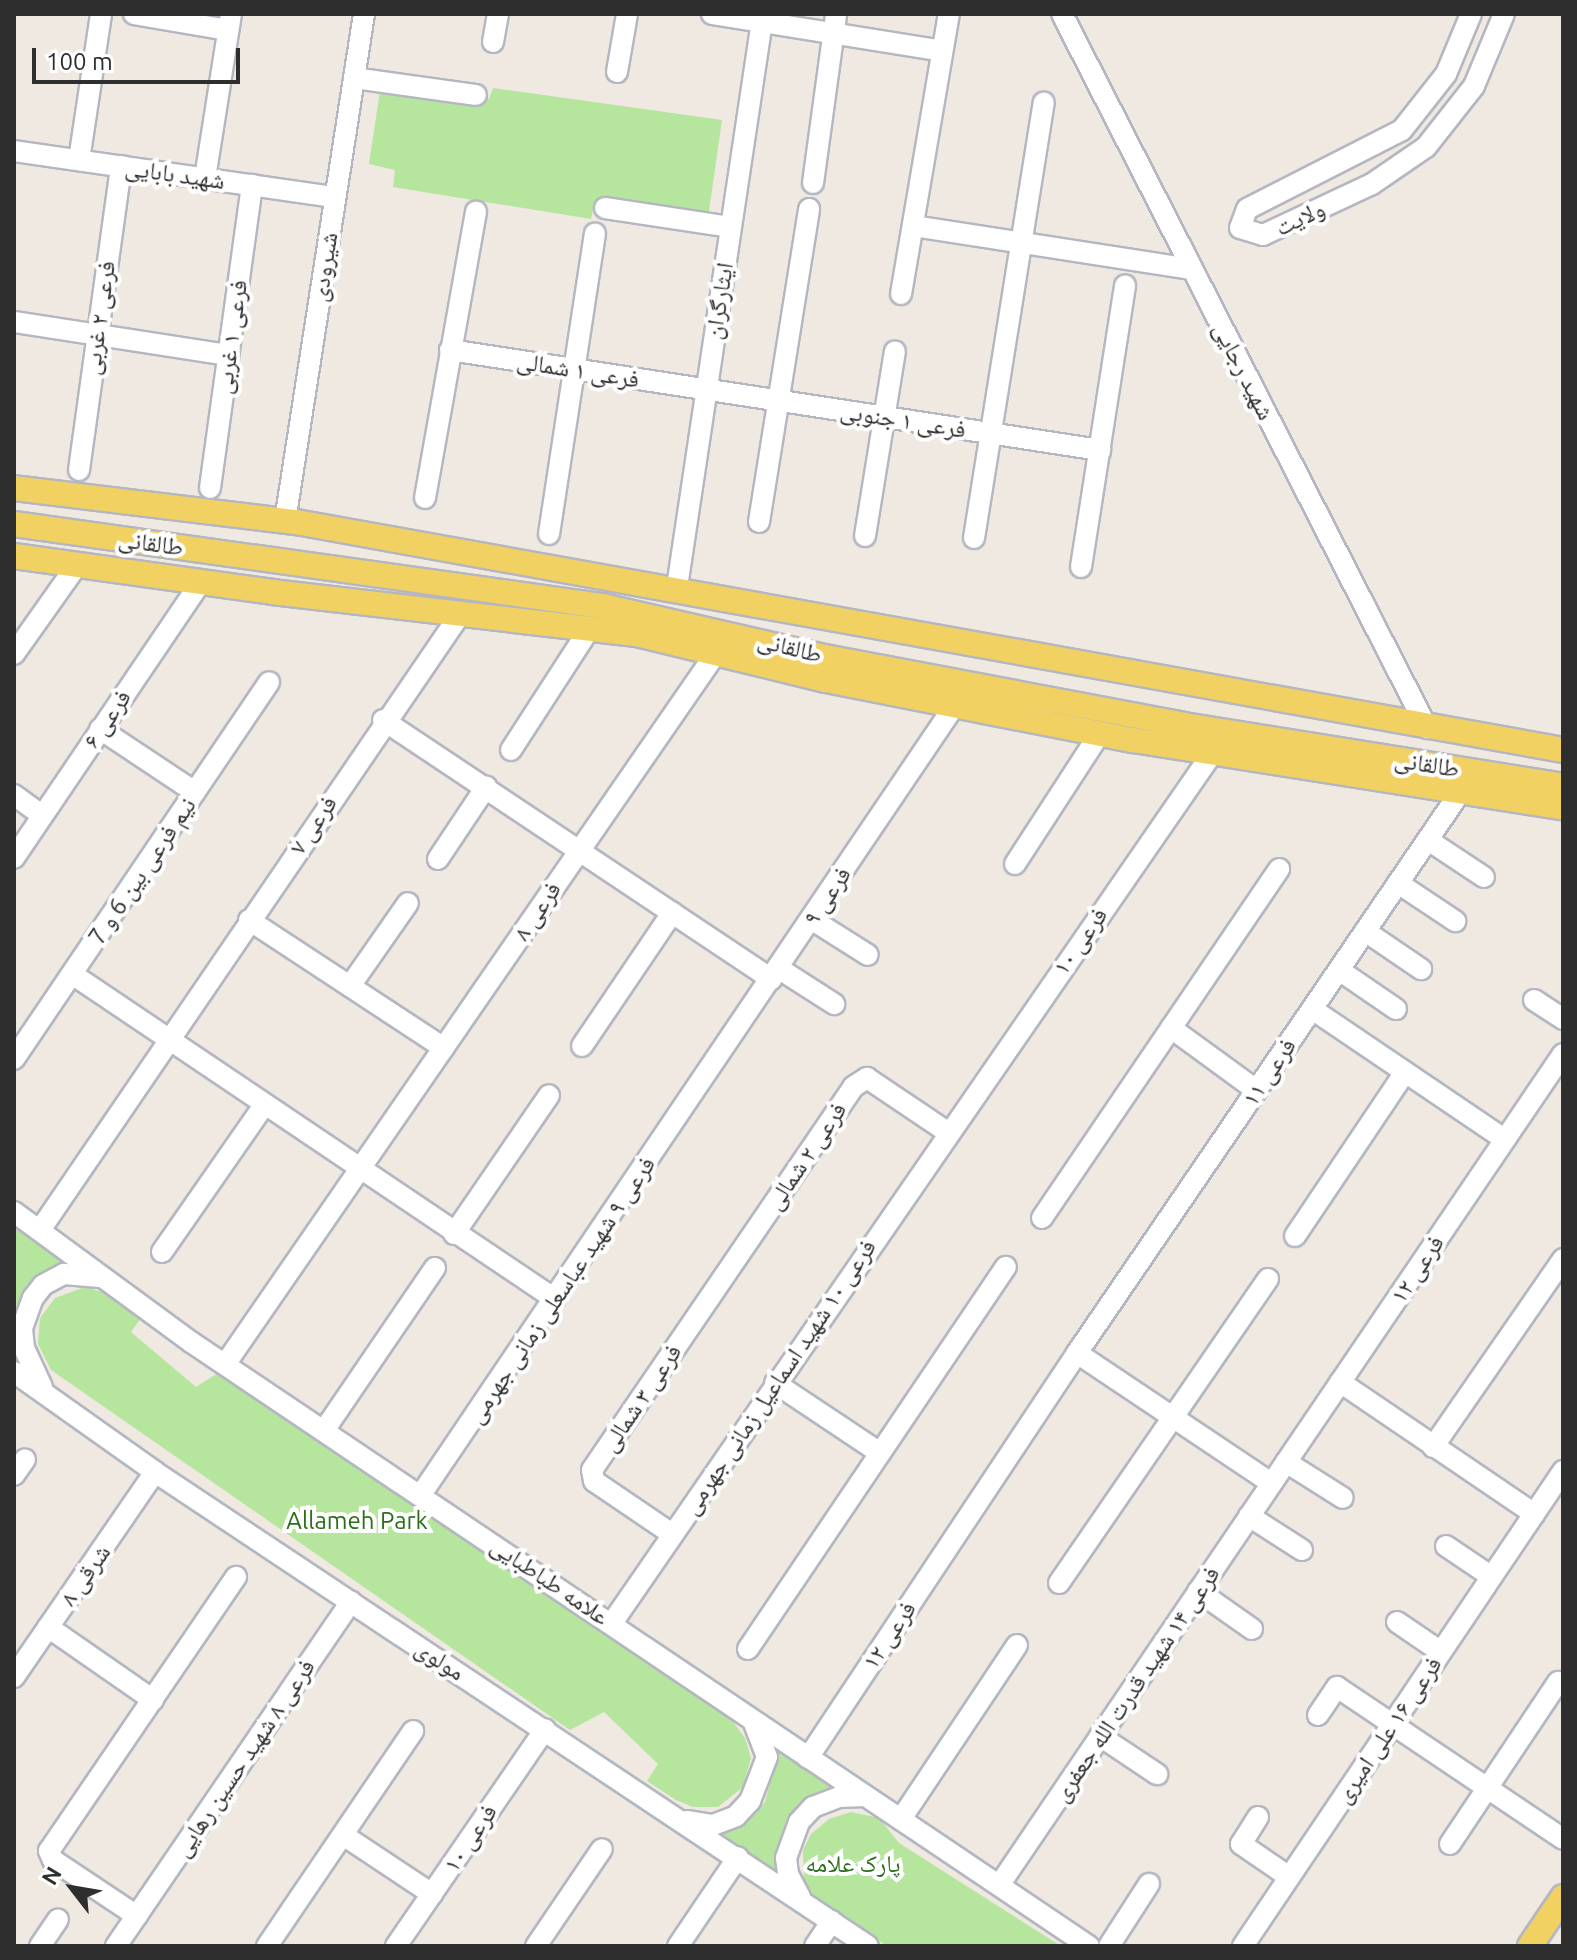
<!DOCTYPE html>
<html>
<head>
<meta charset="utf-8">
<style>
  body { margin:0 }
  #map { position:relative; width:1577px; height:1960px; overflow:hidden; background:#efe9e1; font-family:Ubuntu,"Noto Naskh Arabic",sans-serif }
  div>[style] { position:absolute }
  .green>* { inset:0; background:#b6e59e }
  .roads { filter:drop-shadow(2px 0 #b4b7c1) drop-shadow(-2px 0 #b4b7c1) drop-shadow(0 2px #b4b7c1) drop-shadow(0 -2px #b4b7c1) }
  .minor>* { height:20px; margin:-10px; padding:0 10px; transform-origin:10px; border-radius:10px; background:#fff }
  .major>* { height:24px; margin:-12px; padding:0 12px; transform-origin:12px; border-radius:12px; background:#f2d163 }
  span { translate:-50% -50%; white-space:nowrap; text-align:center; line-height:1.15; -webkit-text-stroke:8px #fff; paint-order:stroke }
  .street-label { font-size:24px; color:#2e2e2e }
  .park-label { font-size:24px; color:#2c6e1b }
  .frame { position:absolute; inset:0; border:16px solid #2e2e2e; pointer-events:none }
  .north { position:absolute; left:32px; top:1848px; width:80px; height:80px; -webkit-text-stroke:6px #fff; paint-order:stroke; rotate:301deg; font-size:22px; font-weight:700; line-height:32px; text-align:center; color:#2e2e2e }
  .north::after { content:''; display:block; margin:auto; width:28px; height:36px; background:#2e2e2e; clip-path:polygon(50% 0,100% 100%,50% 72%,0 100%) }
  .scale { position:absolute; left:32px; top:48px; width:208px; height:36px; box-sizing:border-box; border:4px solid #2e2e2e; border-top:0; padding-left:10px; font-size:24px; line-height:28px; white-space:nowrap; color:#2e2e2e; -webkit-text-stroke:6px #fff; paint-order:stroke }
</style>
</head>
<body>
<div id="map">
  <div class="green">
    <div style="clip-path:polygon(381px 84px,489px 99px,493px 88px,722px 120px,708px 218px,594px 204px,591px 219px,393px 187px,395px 170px,369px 164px)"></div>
    <div style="clip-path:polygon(14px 1221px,68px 1264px,55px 1268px,14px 1344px)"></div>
    <div style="clip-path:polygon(85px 1287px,113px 1295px,143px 1315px,131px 1332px,196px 1387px,221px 1371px,731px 1719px,745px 1738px,751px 1758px,743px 1787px,718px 1807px,693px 1807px,676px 1800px,647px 1781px,658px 1764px,604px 1712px,570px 1730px,51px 1370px,38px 1344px,40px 1318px,55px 1298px)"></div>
    <div style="clip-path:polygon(779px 1749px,836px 1787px,823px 1795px,777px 1877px,718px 1832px,745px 1823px,765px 1802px)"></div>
    <div style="clip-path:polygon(851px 1812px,879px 1818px,899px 1843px,1061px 1946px,887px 1946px,814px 1897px,804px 1881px,803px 1850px,811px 1834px,829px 1819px)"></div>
  </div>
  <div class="roads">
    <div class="minor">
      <div style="left:134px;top:14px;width:95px;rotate:9.7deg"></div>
      <div style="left:712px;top:14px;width:233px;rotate:9.1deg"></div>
      <div style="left:1062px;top:14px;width:802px;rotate:62.92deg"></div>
      <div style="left:1471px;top:14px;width:65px;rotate:112.6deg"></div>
      <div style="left:1446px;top:74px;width:71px;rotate:128.2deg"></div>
      <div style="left:1402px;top:130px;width:174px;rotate:153deg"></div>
      <div style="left:1247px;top:209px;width:20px;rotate:110deg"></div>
      <div style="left:1240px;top:228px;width:24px;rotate:17deg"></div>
      <div style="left:1263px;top:235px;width:120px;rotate:-25.1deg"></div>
      <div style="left:1372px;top:184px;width:65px;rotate:-34.4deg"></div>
      <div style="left:1426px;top:147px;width:78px;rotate:-51.8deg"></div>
      <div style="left:1474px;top:86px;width:78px;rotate:-67.4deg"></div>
      <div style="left:493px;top:42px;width:28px;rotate:-80deg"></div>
      <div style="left:617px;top:72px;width:59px;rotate:-80.2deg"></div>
      <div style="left:354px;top:78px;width:123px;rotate:7.9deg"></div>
      <div style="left:14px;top:151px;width:324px;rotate:8.2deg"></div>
      <div style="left:79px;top:160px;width:148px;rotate:-81.4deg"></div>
      <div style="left:205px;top:178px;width:166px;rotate:-81deg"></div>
      <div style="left:813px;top:183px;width:171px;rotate:-82.2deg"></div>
      <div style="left:605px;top:208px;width:126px;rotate:8.6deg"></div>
      <div style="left:913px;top:226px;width:282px;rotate:8.8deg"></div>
      <div style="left:901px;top:294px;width:284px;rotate:-80.3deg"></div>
      <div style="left:14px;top:322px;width:217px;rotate:8.8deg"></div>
      <div style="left:450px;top:350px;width:658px;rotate:8.75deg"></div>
      <div style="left:79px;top:470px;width:307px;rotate:-82.1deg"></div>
      <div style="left:210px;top:488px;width:306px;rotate:-82.1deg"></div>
      <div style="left:425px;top:498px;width:291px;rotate:-79.9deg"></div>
      <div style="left:285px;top:521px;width:513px;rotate:-81.14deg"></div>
      <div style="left:759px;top:522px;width:317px;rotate:-80.9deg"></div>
      <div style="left:549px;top:534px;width:304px;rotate:-81.3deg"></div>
      <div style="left:865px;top:536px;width:187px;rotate:-80.8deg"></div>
      <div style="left:974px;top:538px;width:441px;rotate:-80.9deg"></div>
      <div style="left:1081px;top:567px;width:285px;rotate:-81.1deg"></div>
      <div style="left:677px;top:587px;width:579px;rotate:-81.46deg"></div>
      <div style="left:14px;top:654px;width:109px;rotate:-54.7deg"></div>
      <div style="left:383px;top:720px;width:467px;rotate:33.7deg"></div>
      <div style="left:100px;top:729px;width:114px;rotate:33.6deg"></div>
      <div style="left:511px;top:750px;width:145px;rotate:-57.1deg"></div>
      <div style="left:14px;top:795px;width:34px;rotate:36deg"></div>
      <div style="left:1428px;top:840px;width:67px;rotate:33.5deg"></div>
      <div style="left:14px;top:858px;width:333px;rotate:-55.9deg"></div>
      <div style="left:438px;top:859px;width:87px;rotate:-56.3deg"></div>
      <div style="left:1015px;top:864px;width:156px;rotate:-57deg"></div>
      <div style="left:1398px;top:883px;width:69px;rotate:33.7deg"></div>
      <div style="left:811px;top:919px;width:67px;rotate:32.3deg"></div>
      <div style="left:249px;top:920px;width:233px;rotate:33.3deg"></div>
      <div style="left:1365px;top:931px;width:68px;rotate:34.2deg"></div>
      <div style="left:778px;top:968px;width:67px;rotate:32.7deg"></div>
      <div style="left:1339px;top:970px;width:69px;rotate:34.4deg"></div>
      <div style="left:72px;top:974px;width:582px;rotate:33.94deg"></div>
      <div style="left:350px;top:986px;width:101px;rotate:-55.1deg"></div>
      <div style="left:1534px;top:1000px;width:35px;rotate:33deg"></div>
      <div style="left:1312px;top:1009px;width:232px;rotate:34.1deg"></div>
      <div style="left:1171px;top:1028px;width:105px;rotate:36.1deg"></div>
      <div style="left:582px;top:1046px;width:161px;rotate:-55.9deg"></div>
      <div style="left:14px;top:1059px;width:455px;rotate:-55.9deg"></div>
      <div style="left:14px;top:1212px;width:220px;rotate:36.3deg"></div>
      <div style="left:191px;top:1342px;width:1082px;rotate:33.93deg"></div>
      <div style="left:1042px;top:1218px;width:422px;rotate:-55.8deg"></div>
      <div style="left:40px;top:1230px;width:747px;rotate:-55.69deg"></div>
      <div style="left:454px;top:1234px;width:168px;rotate:-55.6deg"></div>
      <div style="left:1295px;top:1236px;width:197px;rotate:-56.1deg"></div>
      <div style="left:162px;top:1252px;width:179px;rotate:-55.2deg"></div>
      <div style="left:1077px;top:1353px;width:234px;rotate:33.8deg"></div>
      <div style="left:226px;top:1363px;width:863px;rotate:-55.39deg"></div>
      <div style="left:14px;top:1372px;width:173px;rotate:35.3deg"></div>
      <div style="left:155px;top:1472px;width:856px;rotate:33.62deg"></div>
      <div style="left:1340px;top:1382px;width:235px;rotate:34.2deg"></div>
      <div style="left:775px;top:1383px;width:126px;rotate:33.7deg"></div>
      <div style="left:42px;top:1387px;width:43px;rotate:-114.8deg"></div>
      <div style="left:24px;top:1348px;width:20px;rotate:-96deg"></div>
      <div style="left:22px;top:1328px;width:32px;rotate:-70deg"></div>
      <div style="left:33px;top:1298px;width:16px;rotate:-52deg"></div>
      <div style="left:43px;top:1285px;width:24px;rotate:-28deg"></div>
      <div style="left:64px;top:1274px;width:36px;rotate:5deg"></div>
      <div style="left:325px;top:1429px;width:195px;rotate:-55.7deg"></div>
      <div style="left:1433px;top:1447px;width:229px;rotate:-55.3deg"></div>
      <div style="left:1286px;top:1462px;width:67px;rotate:32.3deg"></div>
      <div style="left:14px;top:1475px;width:19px;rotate:-55deg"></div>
      <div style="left:422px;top:1493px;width:951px;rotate:-55.93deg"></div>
      <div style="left:1249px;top:1516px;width:63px;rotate:32.7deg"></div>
      <div style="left:672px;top:1534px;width:94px;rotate:-145.8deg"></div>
      <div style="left:594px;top:1481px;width:11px;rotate:-100deg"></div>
      <div style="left:592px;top:1470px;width:463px;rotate:-55.7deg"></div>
      <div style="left:853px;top:1087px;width:17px;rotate:-33deg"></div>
      <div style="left:867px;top:1078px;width:95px;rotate:33.9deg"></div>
      <div style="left:1446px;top:1546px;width:55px;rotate:34deg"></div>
      <div style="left:1059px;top:1583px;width:369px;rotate:-55.5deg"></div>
      <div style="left:1198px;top:1591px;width:66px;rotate:35.1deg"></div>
      <div style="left:1397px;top:1622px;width:53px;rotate:34.3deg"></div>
      <div style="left:612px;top:1623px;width:1058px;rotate:-55.39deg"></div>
      <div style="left:48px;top:1627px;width:128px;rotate:34.8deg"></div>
      <div style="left:748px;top:1649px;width:461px;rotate:-56deg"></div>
      <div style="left:14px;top:1677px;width:249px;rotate:-55.5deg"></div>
      <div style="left:1318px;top:1715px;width:34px;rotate:-56deg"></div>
      <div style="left:1337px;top:1687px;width:272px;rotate:33.9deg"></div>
      <div style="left:1100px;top:1736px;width:69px;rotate:33.7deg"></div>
      <div style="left:808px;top:1758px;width:486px;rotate:-56.4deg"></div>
      <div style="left:1077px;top:1353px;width:681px;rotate:-55.66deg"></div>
      <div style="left:1258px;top:1817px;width:32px;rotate:122deg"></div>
      <div style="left:1241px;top:1844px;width:58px;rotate:34.5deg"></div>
      <div style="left:901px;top:1819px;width:209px;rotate:-56.3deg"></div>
      <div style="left:687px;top:1821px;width:26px;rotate:9deg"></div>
      <div style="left:713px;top:1825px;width:25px;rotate:-21deg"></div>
      <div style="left:736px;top:1816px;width:21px;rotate:-47deg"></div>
      <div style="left:750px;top:1801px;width:47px;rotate:-68.9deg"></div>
      <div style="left:767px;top:1757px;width:36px;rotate:-111deg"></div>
      <div style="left:343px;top:1835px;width:107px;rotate:33.5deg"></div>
      <div style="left:1450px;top:1844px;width:195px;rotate:-56.3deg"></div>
      <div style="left:1000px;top:1884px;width:1003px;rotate:-55.85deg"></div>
      <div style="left:800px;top:1897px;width:26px;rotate:-118deg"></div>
      <div style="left:788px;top:1874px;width:16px;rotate:-97deg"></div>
      <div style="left:786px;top:1858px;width:38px;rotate:-70deg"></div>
      <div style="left:799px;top:1822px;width:21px;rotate:-47deg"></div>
      <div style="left:813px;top:1807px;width:28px;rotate:-21deg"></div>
      <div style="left:839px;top:1797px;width:26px;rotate:-2deg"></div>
      <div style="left:137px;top:1916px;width:101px;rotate:-146.3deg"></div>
      <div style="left:53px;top:1860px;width:10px;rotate:-114deg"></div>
      <div style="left:49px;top:1851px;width:332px;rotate:-55.7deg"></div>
      <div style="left:40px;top:1946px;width:32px;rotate:-56deg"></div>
      <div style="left:116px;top:1946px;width:417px;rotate:-55.7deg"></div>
      <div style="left:267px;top:1946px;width:260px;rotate:-55.8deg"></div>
      <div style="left:396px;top:1946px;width:263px;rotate:-55.5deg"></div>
      <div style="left:536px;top:1946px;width:117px;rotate:-55.8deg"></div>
      <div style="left:678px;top:1946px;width:107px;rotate:-56deg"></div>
      <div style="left:815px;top:1946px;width:30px;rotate:-56deg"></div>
      <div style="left:1109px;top:1946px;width:74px;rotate:-57.2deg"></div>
      <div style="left:1243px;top:1946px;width:573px;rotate:-56.03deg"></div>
    </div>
    <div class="major">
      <div style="left:14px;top:488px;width:284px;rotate:6.9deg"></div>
      <div style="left:296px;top:522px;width:1287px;rotate:10.2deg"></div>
      <div style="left:14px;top:524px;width:594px;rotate:7.94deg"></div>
      <div style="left:602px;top:606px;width:229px;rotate:12.9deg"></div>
      <div style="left:825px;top:657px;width:365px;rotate:10.7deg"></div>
      <div style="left:1184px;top:725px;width:384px;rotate:9.1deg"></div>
      <div style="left:14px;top:556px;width:260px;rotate:7.9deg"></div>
      <div style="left:272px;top:592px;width:371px;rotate:6.6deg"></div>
      <div style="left:641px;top:635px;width:190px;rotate:13.7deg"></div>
      <div style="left:826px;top:680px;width:313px;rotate:11.1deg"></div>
      <div style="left:1133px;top:740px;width:435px;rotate:8.9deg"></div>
      <div style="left:1530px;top:1946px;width:59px;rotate:-56deg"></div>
    </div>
  </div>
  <div class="street-label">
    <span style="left:175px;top:174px;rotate:8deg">شهید بابایی</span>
    <span style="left:1300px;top:218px;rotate:-25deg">ولایت</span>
    <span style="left:324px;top:267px;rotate:-81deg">شیرودی</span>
    <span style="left:719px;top:301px;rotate:-81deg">ایثارگران</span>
    <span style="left:99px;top:318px;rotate:-82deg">فرعی ۲ غربی</span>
    <span style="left:231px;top:337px;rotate:-82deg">فرعی ۱ غربی</span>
    <span style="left:578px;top:370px;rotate:9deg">فرعی ۱ شمالی</span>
    <span style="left:1244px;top:371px;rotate:63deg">شهید رجایی</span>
    <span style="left:903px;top:420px;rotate:9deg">فرعی ۱ جنوبی</span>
    <span style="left:151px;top:543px;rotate:8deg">طالقانی</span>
    <span style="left:790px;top:647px;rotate:14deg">طالقانی</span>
    <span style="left:107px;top:719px;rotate:-56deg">فرعی ۶</span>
    <span style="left:1427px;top:764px;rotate:9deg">طالقانی</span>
    <span style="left:313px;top:825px;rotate:-56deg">فرعی ۷</span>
    <span style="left:142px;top:871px;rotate:-56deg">نیم فرعی بین 6 و 7</span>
    <span style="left:827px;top:896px;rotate:-56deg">فرعی ۹</span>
    <span style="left:537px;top:911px;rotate:-56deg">فرعی ۸</span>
    <span style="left:1080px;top:941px;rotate:-55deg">فرعی ۱۰</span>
    <span style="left:1269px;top:1072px;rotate:-56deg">فرعی ۱۱</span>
    <span style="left:806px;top:1156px;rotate:-56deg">فرعی ۲ شمالی</span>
    <span style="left:1417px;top:1269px;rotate:-56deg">فرعی ۱۲</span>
    <span style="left:561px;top:1290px;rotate:-56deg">فرعی ۹ شهید عباسعلی زمانی جهرمی</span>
    <span style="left:779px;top:1377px;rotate:-56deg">فرعی ۱۰ شهید اسماعیل زمانی جهرمی</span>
    <span style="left:641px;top:1398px;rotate:-56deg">فرعی ۳ شمالی</span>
    <span style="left:85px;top:1575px;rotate:-55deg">۸ شرقی</span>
    <span style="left:550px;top:1581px;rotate:34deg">علامه طباطبایی</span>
    <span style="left:889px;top:1635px;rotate:-56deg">فرعی ۱۲</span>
    <span style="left:440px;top:1660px;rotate:33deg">مولوی</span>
    <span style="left:1136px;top:1684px;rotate:-56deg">فرعی ۱۴ شهید قدرت الله جعفری</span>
    <span style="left:1388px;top:1730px;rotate:-56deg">فرعی ۱۶ علی امیری</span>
    <span style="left:244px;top:1758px;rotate:-56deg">فرعی ۸ شهید حسین رهایی</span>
    <span style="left:470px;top:1838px;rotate:-56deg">فرعی ۱۰</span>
  </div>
  <div class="park-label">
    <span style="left:357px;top:1521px">Allameh Park</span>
    <span style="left:853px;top:1864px">پارک علامه</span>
  </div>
  <div class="frame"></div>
  <div class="north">N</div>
  <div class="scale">100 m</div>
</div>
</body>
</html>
